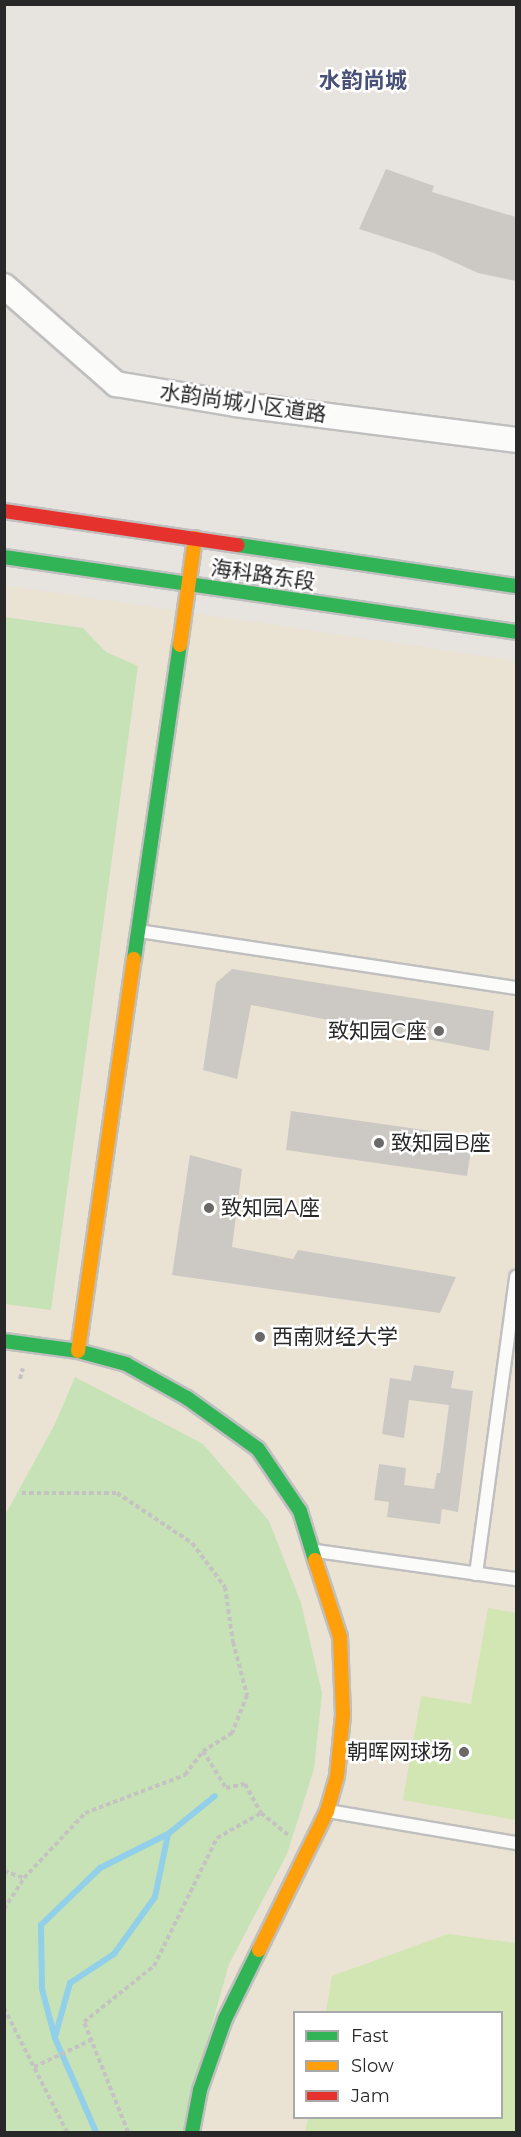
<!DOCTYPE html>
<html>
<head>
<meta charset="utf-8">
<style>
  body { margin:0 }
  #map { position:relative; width:521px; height:2137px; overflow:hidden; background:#e7e3de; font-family:Montserrat,"Noto Sans SC",sans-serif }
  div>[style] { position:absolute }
  .education>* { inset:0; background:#eae2d2 }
  .green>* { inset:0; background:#c7e2b6 }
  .pitch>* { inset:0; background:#d2e6b4 }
  .stream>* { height:6px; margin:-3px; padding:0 3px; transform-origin:3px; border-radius:3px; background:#92cfe8 }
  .building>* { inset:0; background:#ccc9c5 }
  .path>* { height:4px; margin-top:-2px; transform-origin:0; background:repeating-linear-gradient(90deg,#c4c3c2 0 4.5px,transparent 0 7.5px) }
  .roads { filter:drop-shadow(2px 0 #c0bfbf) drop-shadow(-2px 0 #c0bfbf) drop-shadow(0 2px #c0bfbf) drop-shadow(0 -2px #c0bfbf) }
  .lane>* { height:12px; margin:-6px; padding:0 6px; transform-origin:6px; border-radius:6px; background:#fbfbfa }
  .street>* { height:24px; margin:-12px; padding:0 12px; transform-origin:12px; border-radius:12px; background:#fbfbfa }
  .fast>* { height:14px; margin:-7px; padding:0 7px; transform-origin:7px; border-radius:7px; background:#30b455 }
  .slow>* { height:14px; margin:-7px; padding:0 7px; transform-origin:7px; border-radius:7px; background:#ff9f0a }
  .jam>* { height:14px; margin:-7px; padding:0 7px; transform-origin:7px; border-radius:7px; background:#e5322d }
  .dots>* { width:16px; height:16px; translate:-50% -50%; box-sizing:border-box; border:3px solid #fff; border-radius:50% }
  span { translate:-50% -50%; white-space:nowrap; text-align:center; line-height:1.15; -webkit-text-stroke:5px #fff; paint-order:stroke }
  .street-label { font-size:21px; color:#282828 }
  .poi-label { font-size:21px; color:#282828 }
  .right { translate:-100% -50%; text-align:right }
  .left { translate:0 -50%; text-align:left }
  .neighbourhood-label { font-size:22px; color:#495078; font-weight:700 }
  .frame { position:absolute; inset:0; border:6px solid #282828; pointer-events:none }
  .legend { position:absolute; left:293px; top:2011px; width:210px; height:108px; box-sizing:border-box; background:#fff; border:2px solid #a9a9a9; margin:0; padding:8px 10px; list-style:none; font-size:18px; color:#282828 }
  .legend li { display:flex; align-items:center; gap:12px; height:30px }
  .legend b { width:30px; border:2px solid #a9a9a9 }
</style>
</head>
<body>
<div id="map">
  <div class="education">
    <div style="clip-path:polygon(evenodd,4px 585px,516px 661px,516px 2132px,5px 2132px,4px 585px,294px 2012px,502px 2012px,502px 2118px,294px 2118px,294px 2012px)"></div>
  </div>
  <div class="green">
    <div style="clip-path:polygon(5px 617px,83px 628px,106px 652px,138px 666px,51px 1310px,5px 1304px)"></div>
    <div style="clip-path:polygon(75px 1377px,203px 1444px,269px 1521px,301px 1603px,322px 1693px,314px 1769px,287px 1854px,229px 1964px,182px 2132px,5px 2132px,4px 1517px,55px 1424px)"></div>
  </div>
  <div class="pitch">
    <div style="clip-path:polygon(488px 1608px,516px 1613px,516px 1820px,403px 1800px,421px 1696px,471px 1704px)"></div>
    <div style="clip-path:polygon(448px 1934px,516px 1943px,516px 2132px,305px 2132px,308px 2118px,502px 2118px,502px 2012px,326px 2012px,332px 1976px)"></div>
  </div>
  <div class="stream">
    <div style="left:55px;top:2037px;width:56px;rotate:-74.5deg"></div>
    <div style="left:70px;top:1983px;width:53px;rotate:-33.4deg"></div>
    <div style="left:114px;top:1954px;width:70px;rotate:-54.3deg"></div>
    <div style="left:155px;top:1897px;width:64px;rotate:-78.3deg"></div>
    <div style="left:96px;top:2132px;width:103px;rotate:-113.6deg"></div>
    <div style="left:55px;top:2038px;width:51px;rotate:-104.9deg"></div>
    <div style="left:42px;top:1989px;width:64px;rotate:-90.9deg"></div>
    <div style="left:41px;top:1925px;width:82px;rotate:-44deg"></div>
    <div style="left:100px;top:1868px;width:76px;rotate:-26.6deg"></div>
    <div style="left:168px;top:1834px;width:60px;rotate:-39deg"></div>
  </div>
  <div class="building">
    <div style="clip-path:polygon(386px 169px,434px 186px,432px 192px,516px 217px,516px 281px,478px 273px,434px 253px,359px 229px)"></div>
    <div style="clip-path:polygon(232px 969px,494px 1011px,489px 1051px,251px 1005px,237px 1079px,203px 1070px,216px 983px)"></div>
    <div style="clip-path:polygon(291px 1111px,473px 1137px,467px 1176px,286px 1150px)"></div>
    <div style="clip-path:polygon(190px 1155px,242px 1169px,232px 1247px,293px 1259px,298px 1250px,456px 1277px,440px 1313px,172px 1275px)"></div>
    <div style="clip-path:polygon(414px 1365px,454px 1371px,451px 1388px,473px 1391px,458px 1512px,442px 1509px,440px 1524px,387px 1517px,389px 1502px,374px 1500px,379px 1464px,406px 1468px,404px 1485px,434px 1489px,437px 1473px,440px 1473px,449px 1405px,409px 1400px,404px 1438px,382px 1434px,390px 1378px,411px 1381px)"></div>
  </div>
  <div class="path">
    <div style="left:20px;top:1379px;width:11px;rotate:-75deg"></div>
    <div style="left:22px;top:1493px;width:95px"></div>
    <div style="left:117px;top:1493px;width:90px;rotate:33.7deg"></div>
    <div style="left:192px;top:1543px;width:55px;rotate:53.1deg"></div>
    <div style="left:225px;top:1587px;width:56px;rotate:81.7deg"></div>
    <div style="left:233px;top:1642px;width:55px;rotate:75.2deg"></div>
    <div style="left:247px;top:1695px;width:41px;rotate:111.5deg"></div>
    <div style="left:232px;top:1733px;width:34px;rotate:148deg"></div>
    <div style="left:4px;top:1871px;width:21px;rotate:19deg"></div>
    <div style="left:4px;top:1909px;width:37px;rotate:-57deg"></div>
    <div style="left:24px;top:1878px;width:89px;rotate:-46.8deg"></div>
    <div style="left:85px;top:1813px;width:107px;rotate:-20.8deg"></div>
    <div style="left:185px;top:1775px;width:30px;rotate:-53deg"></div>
    <div style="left:203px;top:1751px;width:44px;rotate:58.1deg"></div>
    <div style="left:226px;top:1788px;width:19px;rotate:-12deg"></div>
    <div style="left:245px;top:1784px;width:33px;rotate:61deg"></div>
    <div style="left:261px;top:1813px;width:35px;rotate:39deg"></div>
    <div style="left:4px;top:2008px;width:139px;rotate:63.1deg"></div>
    <div style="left:34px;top:2067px;width:63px;rotate:-25.3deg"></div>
    <div style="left:128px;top:2132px;width:118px;rotate:-111.8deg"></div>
    <div style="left:84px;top:2022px;width:90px;rotate:-38.7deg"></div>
    <div style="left:154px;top:1966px;width:143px;rotate:-63.8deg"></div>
    <div style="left:217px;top:1838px;width:51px;rotate:-29.6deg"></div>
  </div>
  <div class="roads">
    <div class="lane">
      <div style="left:139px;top:931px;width:381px;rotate:8.6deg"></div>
      <div style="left:316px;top:1551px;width:202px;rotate:8deg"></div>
      <div style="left:476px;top:1574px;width:300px;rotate:-82.3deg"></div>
      <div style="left:328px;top:1811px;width:191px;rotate:9.7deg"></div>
    </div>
    <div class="street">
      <div style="left:4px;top:286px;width:149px;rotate:41.2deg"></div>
      <div style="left:116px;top:384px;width:121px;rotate:9.5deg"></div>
      <div style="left:235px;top:404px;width:283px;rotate:7.3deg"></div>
    </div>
    <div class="fast">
      <div style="left:238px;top:545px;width:281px;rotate:8.4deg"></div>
      <div style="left:4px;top:557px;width:517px;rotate:8.33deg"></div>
      <div style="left:134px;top:959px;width:317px;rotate:-81.7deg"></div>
      <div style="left:4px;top:1341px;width:75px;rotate:7.7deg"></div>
      <div style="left:78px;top:1351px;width:50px;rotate:15.2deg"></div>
      <div style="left:126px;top:1364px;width:70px;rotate:29.1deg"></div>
      <div style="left:187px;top:1398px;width:87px;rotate:35.7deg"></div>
      <div style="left:258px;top:1449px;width:75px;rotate:55.9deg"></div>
      <div style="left:300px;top:1511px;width:51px;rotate:73deg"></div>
      <div style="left:192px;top:2132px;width:43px;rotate:-79.2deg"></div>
      <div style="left:200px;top:2090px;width:75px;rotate:-70.6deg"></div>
      <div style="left:225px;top:2019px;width:77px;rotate:-63.8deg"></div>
    </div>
    <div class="slow">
      <div style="left:180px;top:645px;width:108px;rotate:-82deg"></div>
      <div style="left:78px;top:1351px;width:396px;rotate:-81.9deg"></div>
      <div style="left:259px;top:1950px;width:155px;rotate:-63.9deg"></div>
      <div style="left:327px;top:1811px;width:36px;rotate:-74deg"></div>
      <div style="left:337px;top:1776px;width:61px;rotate:-84.4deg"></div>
      <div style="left:343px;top:1715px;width:78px;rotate:-92.2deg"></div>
      <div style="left:340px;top:1637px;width:81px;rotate:-108deg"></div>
    </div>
    <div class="jam">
      <div style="left:4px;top:511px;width:236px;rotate:8.3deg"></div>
    </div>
  </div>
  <div class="dots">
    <div style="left:439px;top:1031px;background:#6b6968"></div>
    <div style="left:379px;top:1143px;background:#6b6968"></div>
    <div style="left:209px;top:1208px;background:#6b6968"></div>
    <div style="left:260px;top:1337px;background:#6b6968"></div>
    <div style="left:464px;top:1752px;background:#6b6968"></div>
  </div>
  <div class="street-label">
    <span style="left:243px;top:403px;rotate:8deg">水韵尚城小区道路</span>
    <span style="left:263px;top:575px;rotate:8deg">海科路东段</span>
  </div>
  <div class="poi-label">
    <span class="right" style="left:427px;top:1031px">致知园C座</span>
    <span class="left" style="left:391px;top:1143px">致知园B座</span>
    <span class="left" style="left:221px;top:1208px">致知园A座</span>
    <span class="left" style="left:272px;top:1337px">西南财经大学</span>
    <span class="right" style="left:452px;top:1752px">朝晖网球场</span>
  </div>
  <div class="neighbourhood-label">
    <span style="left:363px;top:81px">水韵尚城</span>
  </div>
  <div class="frame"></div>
  <ul class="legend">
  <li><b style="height:8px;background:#30b455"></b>Fast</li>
  <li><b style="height:8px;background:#ff9f0a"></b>Slow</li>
  <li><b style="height:8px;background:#e5322d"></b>Jam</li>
  </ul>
</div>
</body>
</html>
